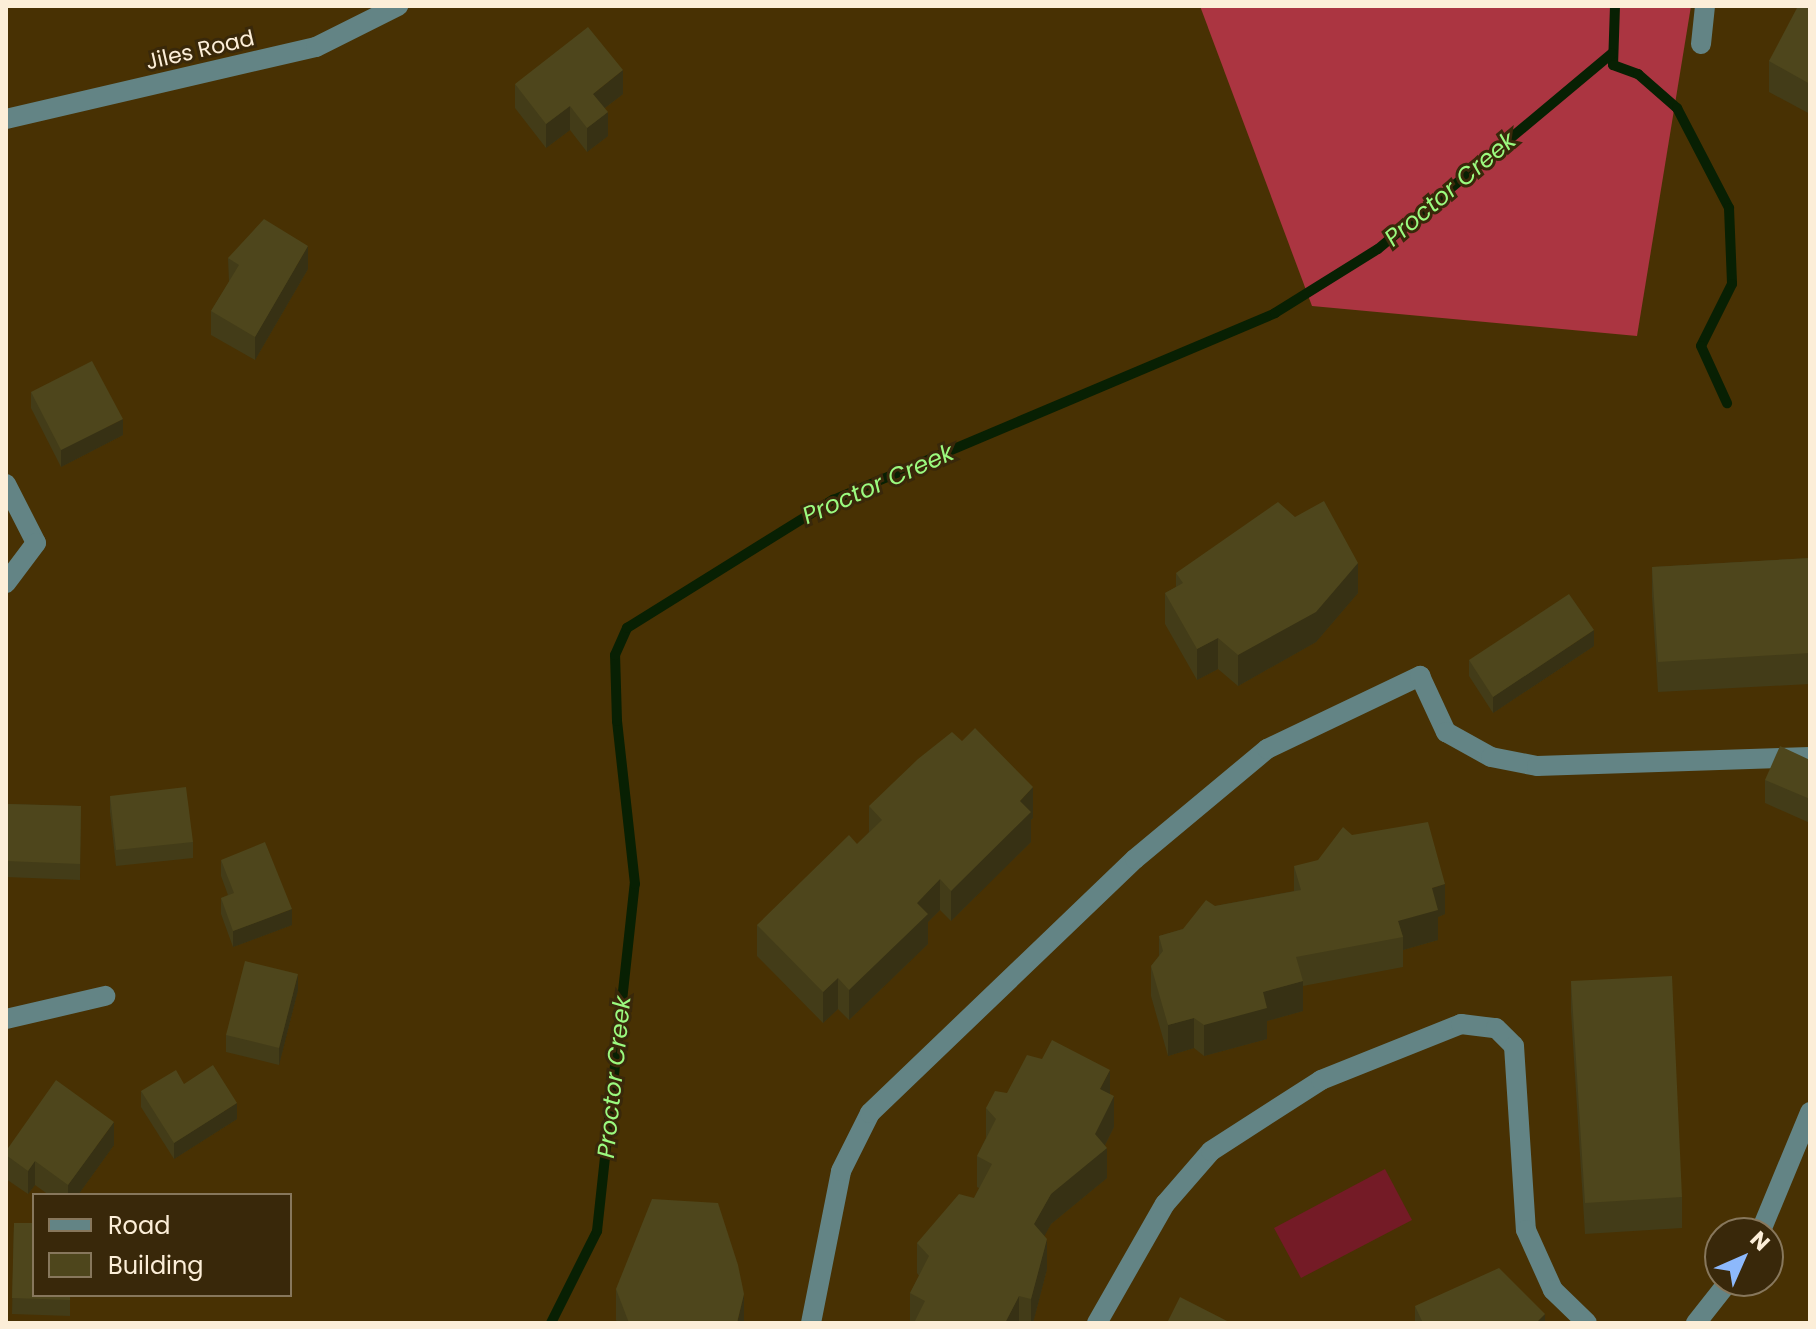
<!DOCTYPE html>
<html>
<head>
<meta charset="utf-8">
<style>
  body { margin:0 }
  #map { position:relative; width:1816px; height:1329px; overflow:hidden; background:#483103; font-family:Poppins,sans-serif }
  div>[style] { position:absolute }
  .green>* { inset:0; background:#741b26 }
  .forest>* { inset:0; background:#ab3541 }
  .stream>* { height:10px; margin:-5px; padding:0 5px; transform-origin:5px; border-radius:5px; background:#082003 }
  .minor>* { height:20px; margin:-10px; padding:0 10px; transform-origin:10px; border-radius:10px; background:#638485 }
  .wall>* { inset:0; background:#433c18 }
  .shaded-wall>* { inset:0; background:#373114 }
  .building>* { inset:0; background:#4e461c }
  span { translate:-50% -50%; white-space:nowrap; text-align:center; line-height:1.15; -webkit-text-stroke:6px #39280a; paint-order:stroke }
  .street-label { font-size:22px; color:#fceed8 }
  .water-label { font-size:24px; color:#9bfa7f; font-style:italic }
  .frame { position:absolute; inset:0; border:8px solid #fceed8; pointer-events:none }
  .legend { position:absolute; left:32px; top:1193px; width:260px; height:104px; box-sizing:border-box; background:#39280a; border:2px solid #87775c; margin:0; padding:10px 14px; list-style:none; font-size:24px; color:#fceed8 }
  .legend li { display:flex; align-items:center; gap:16px; height:40px }
  .legend b { width:40px; border:2px solid #87775c }
  .north { position:absolute; left:1704px; top:1217px; width:80px; height:80px; box-sizing:border-box; background:#39280a; border:2px solid #87775c; border-radius:50%; rotate:45deg; font-size:22px; font-weight:700; line-height:32px; text-align:center; color:#fceed8 }
  .north::after { content:''; display:block; margin:auto; width:28px; height:36px; background:#8db9fc; clip-path:polygon(50% 0,100% 100%,50% 72%,0 100%) }
</style>
</head>
<body>
<div id="map">
  <div class="green">
    <div style="clip-path:polygon(1385px 1169px,1412px 1220px,1301px 1278px,1274px 1228px)"></div>
  </div>
  <div class="forest">
    <div style="clip-path:polygon(1200px 6px,1691px 6px,1637px 336px,1312px 306px)"></div>
  </div>
  <div class="stream">
    <div style="left:1615px;top:6px;width:59px;rotate:91.9deg"></div>
    <div style="left:1613px;top:65px;width:27px;rotate:20deg"></div>
    <div style="left:1638px;top:74px;width:52px;rotate:41.1deg"></div>
    <div style="left:1677px;top:108px;width:113px;rotate:62.5deg"></div>
    <div style="left:1729px;top:208px;width:76px;rotate:87.7deg"></div>
    <div style="left:1732px;top:284px;width:69px;rotate:116.6deg"></div>
    <div style="left:1701px;top:346px;width:63px;rotate:65.5deg"></div>
    <div style="left:551px;top:1323px;width:103px;rotate:-63.4deg"></div>
    <div style="left:597px;top:1231px;width:349px;rotate:-83.8deg"></div>
    <div style="left:635px;top:884px;width:164px;rotate:-96.3deg"></div>
    <div style="left:617px;top:721px;width:66px;rotate:-91.7deg"></div>
    <div style="left:615px;top:655px;width:30px;rotate:-66deg"></div>
    <div style="left:627px;top:628px;width:243px;rotate:-31.9deg"></div>
    <div style="left:833px;top:500px;width:480px;rotate:-22.9deg"></div>
    <div style="left:1275px;top:313px;width:121px;rotate:-31.9deg"></div>
    <div style="left:1378px;top:249px;width:305px;rotate:-39.9deg"></div>
  </div>
  <div class="minor">
    <div style="left:1701px;top:44px;width:38px;rotate:-84deg"></div>
    <div style="left:6px;top:119px;width:318px;rotate:-13.1deg"></div>
    <div style="left:316px;top:47px;width:92px;rotate:-26.6deg"></div>
    <div style="left:6px;top:484px;width:66px;rotate:63deg"></div>
    <div style="left:36px;top:543px;width:50px;rotate:126.9deg"></div>
    <div style="left:6px;top:1019px;width:102px;rotate:-13.1deg"></div>
    <div style="left:1760px;top:1233px;width:131px;rotate:-67.5deg"></div>
    <div style="left:811px;top:1323px;width:155px;rotate:-78.8deg"></div>
    <div style="left:841px;top:1171px;width:65px;rotate:-63.4deg"></div>
    <div style="left:870px;top:1113px;width:367px;rotate:-43.8deg"></div>
    <div style="left:1135px;top:859px;width:172px;rotate:-39.8deg"></div>
    <div style="left:1267px;top:749px;width:170px;rotate:-25.5deg"></div>
    <div style="left:1420px;top:676px;width:62px;rotate:65.1deg"></div>
    <div style="left:1446px;top:732px;width:51px;rotate:29.1deg"></div>
    <div style="left:1491px;top:757px;width:47px;rotate:11.1deg"></div>
    <div style="left:1537px;top:766px;width:273px;rotate:-1.9deg"></div>
    <div style="left:1097px;top:1323px;width:137px;rotate:-60.3deg"></div>
    <div style="left:1165px;top:1204px;width:70px;rotate:-49deg"></div>
    <div style="left:1211px;top:1151px;width:131px;rotate:-32.8deg"></div>
    <div style="left:1321px;top:1080px;width:151px;rotate:-21.8deg"></div>
    <div style="left:1461px;top:1024px;width:35px;rotate:7deg"></div>
    <div style="left:1496px;top:1028px;width:25px;rotate:45deg"></div>
    <div style="left:1514px;top:1046px;width:184px;rotate:86.3deg"></div>
    <div style="left:1526px;top:1230px;width:66px;rotate:65.8deg"></div>
    <div style="left:1553px;top:1290px;width:47px;rotate:44.1deg"></div>
    <div style="left:1696px;top:1323px;width:53px;rotate:-51.8deg"></div>
  </div>
  <div class="wall">
    <div style="clip-path:polygon(1810px 6px,1810px 114px,1769px 92px,1769px 61px)"></div>
    <div style="clip-path:polygon(515px 84px,623px 94px,605px 108px,608px 136px,587px 152px,570px 130px,546px 148px,515px 108px)"></div>
    <div style="clip-path:polygon(228px 258px,308px 269px,255px 360px,211px 335px,211px 311px,229px 282px)"></div>
    <div style="clip-path:polygon(31px 392px,123px 435px,61px 467px,31px 408px)"></div>
    <div style="clip-path:polygon(1810px 558px,1810px 684px,1658px 692px,1652px 597px,1652px 567px)"></div>
    <div style="clip-path:polygon(1176px 573px,1358px 593px,1316px 642px,1238px 686px,1218px 669px,1197px 680px,1165px 624px,1165px 593px,1176px 587px)"></div>
    <div style="clip-path:polygon(1594px 646px,1493px 713px,1469px 676px,1469px 660px)"></div>
    <div style="clip-path:polygon(1810px 760px,1810px 823px,1765px 803px,1765px 780px)"></div>
    <div style="clip-path:polygon(110px 796px,193px 842px,193px 858px,116px 866px,110px 812px)"></div>
    <div style="clip-path:polygon(7px 804px,81px 806px,80px 880px,6px 877px)"></div>
    <div style="clip-path:polygon(869px 806px,1033px 818px,1031px 820px,1031px 842px,951px 921px,940px 910px,928px 922px,928px 944px,849px 1020px,838px 1009px,823px 1023px,757px 956px,757px 925px,857px 844px,869px 832px)"></div>
    <div style="clip-path:polygon(221px 860px,292px 925px,233px 947px,221px 914px,221px 898px,228px 895px,221px 876px)"></div>
    <div style="clip-path:polygon(1294px 866px,1445px 914px,1438px 917px,1438px 940px,1403px 950px,1403px 967px,1303px 986px,1303px 1011px,1267px 1021px,1267px 1039px,1204px 1056px,1194px 1048px,1168px 1056px,1151px 996px,1151px 966px,1159px 956px,1159px 936px,1183px 929px,1215px 906px,1294px 891px)"></div>
    <div style="clip-path:polygon(1571px 981px,1682px 1197px,1682px 1228px,1585px 1234px,1571px 1012px)"></div>
    <div style="clip-path:polygon(298px 990px,279px 1065px,226px 1052px,226px 1035px)"></div>
    <div style="clip-path:polygon(1042px 1059px,1110px 1094px,1114px 1127px,1105px 1145px,1107px 1178px,1051px 1224px,1044px 1236px,1047px 1269px,1033px 1323px,910px 1323px,910px 1293px,919px 1276px,917px 1273px,917px 1243px,974px 1198px,979px 1188px,977px 1187px,977px 1156px,986px 1138px,986px 1108px,1007px 1093px)"></div>
    <div style="clip-path:polygon(184px 1084px,237px 1119px,174px 1159px,141px 1107px,141px 1091px)"></div>
    <div style="clip-path:polygon(114px 1145px,78px 1195px,49px 1195px,35px 1185px,28px 1194px,6px 1179px,6px 1151px)"></div>
    <div style="clip-path:polygon(14px 1223px,70px 1295px,70px 1316px,12px 1314px)"></div>
    <div style="clip-path:polygon(616px 1289px,744px 1323px,617px 1323px,616px 1320px)"></div>
    <div style="clip-path:polygon(1415px 1306px,1545px 1323px,1415px 1323px)"></div>
  </div>
  <div class="shaded-wall">
    <div style="clip-path:polygon(623px 70px,623px 94px,593px 117px,593px 94px)"></div>
    <div style="clip-path:polygon(570px 106px,570px 130px,546px 148px,546px 124px)"></div>
    <div style="clip-path:polygon(608px 112px,608px 136px,587px 152px,587px 128px)"></div>
    <div style="clip-path:polygon(308px 246px,308px 269px,255px 360px,255px 337px)"></div>
    <div style="clip-path:polygon(123px 419px,123px 435px,61px 467px,61px 450px)"></div>
    <div style="clip-path:polygon(1358px 563px,1358px 593px,1316px 642px,1238px 686px,1238px 655px)"></div>
    <div style="clip-path:polygon(1594px 630px,1594px 646px,1493px 713px,1493px 697px)"></div>
    <div style="clip-path:polygon(1218px 638px,1218px 669px,1197px 680px,1197px 649px)"></div>
    <div style="clip-path:polygon(1033px 787px,1033px 818px,1031px 820px,1031px 842px,951px 921px,951px 891px,1020px 801px)"></div>
    <div style="clip-path:polygon(940px 879px,940px 910px,928px 922px,928px 944px,849px 1020px,849px 990px,917px 903px)"></div>
    <div style="clip-path:polygon(1445px 884px,1445px 914px,1438px 917px,1438px 940px,1403px 950px,1403px 937px,1398px 921px,1432px 888px)"></div>
    <div style="clip-path:polygon(292px 909px,292px 925px,233px 947px,233px 931px)"></div>
    <div style="clip-path:polygon(298px 974px,298px 990px,279px 1065px,279px 1048px)"></div>
    <div style="clip-path:polygon(838px 978px,838px 1009px,823px 1023px,823px 992px)"></div>
    <div style="clip-path:polygon(1303px 981px,1303px 1011px,1267px 1021px,1267px 1039px,1204px 1056px,1204px 1025px,1263px 992px)"></div>
    <div style="clip-path:polygon(1194px 1018px,1194px 1048px,1168px 1056px,1168px 1025px)"></div>
    <div style="clip-path:polygon(1110px 1070px,1110px 1101px,1100px 1089px)"></div>
    <div style="clip-path:polygon(1114px 1096px,1114px 1127px,1101px 1153px,1107px 1148px,1107px 1178px,1051px 1224px,1034px 1255px,1034px 1224px,1051px 1194px,1095px 1134px)"></div>
    <div style="clip-path:polygon(237px 1103px,237px 1119px,174px 1159px,174px 1143px)"></div>
    <div style="clip-path:polygon(114px 1122px,114px 1145px,78px 1195px,68px 1195px,68px 1185px)"></div>
    <div style="clip-path:polygon(35px 1161px,35px 1185px,28px 1194px,28px 1171px)"></div>
    <div style="clip-path:polygon(1047px 1239px,1047px 1269px,1033px 1323px,1031px 1323px,1031px 1299px)"></div>
    <div style="clip-path:polygon(744px 1294px,744px 1323px,737px 1323px)"></div>
    <div style="clip-path:polygon(1019px 1296px,1019px 1323px,1005px 1323px)"></div>
    <div style="clip-path:polygon(1545px 1314px,1545px 1323px,1536px 1323px)"></div>
  </div>
  <div class="building">
    <div style="clip-path:polygon(1798px 6px,1810px 6px,1810px 84px,1769px 61px)"></div>
    <div style="clip-path:polygon(588px 27px,623px 70px,593px 94px,608px 112px,587px 128px,570px 106px,546px 124px,515px 84px)"></div>
    <div style="clip-path:polygon(264px 219px,308px 246px,255px 337px,211px 311px,239px 265px,228px 258px)"></div>
    <div style="clip-path:polygon(92px 361px,123px 419px,61px 450px,31px 392px)"></div>
    <div style="clip-path:polygon(1324px 501px,1358px 563px,1316px 612px,1238px 655px,1218px 638px,1197px 649px,1165px 593px,1183px 583px,1176px 573px,1278px 502px,1295px 517px)"></div>
    <div style="clip-path:polygon(1810px 558px,1810px 653px,1658px 662px,1652px 567px)"></div>
    <div style="clip-path:polygon(1569px 594px,1594px 630px,1493px 697px,1469px 660px)"></div>
    <div style="clip-path:polygon(975px 728px,1033px 787px,1020px 801px,1031px 812px,951px 891px,940px 879px,917px 903px,928px 914px,849px 990px,838px 978px,823px 992px,757px 925px,849px 835px,857px 844px,882px 820px,869px 806px,918px 759px,952px 732px,962px 741px)"></div>
    <div style="clip-path:polygon(1780px 746px,1810px 760px,1810px 799px,1765px 780px)"></div>
    <div style="clip-path:polygon(186px 787px,193px 842px,116px 850px,110px 796px)"></div>
    <div style="clip-path:polygon(7px 804px,81px 806px,80px 864px,6px 861px)"></div>
    <div style="clip-path:polygon(1428px 822px,1445px 884px,1432px 888px,1438px 910px,1398px 921px,1403px 937px,1296px 957px,1303px 981px,1263px 992px,1267px 1008px,1204px 1025px,1194px 1018px,1168px 1025px,1151px 966px,1163px 951px,1159px 936px,1183px 929px,1206px 900px,1215px 906px,1301px 890px,1294px 866px,1318px 860px,1343px 827px,1352px 835px)"></div>
    <div style="clip-path:polygon(265px 842px,292px 909px,233px 931px,221px 898px,234px 893px,221px 860px)"></div>
    <div style="clip-path:polygon(245px 961px,298px 974px,279px 1048px,226px 1035px)"></div>
    <div style="clip-path:polygon(1672px 976px,1682px 1197px,1585px 1203px,1571px 981px)"></div>
    <div style="clip-path:polygon(1052px 1040px,1110px 1070px,1100px 1089px,1114px 1096px,1095px 1134px,1107px 1148px,1051px 1194px,1034px 1224px,1047px 1239px,1031px 1299px,1019px 1296px,1005px 1323px,919px 1323px,915px 1321px,925px 1301px,910px 1293px,929px 1256px,917px 1243px,959px 1194px,974px 1198px,992px 1164px,977px 1156px,996px 1119px,986px 1108px,995px 1091px,1007px 1093px,1027px 1055px,1042px 1059px)"></div>
    <div style="clip-path:polygon(213px 1065px,237px 1103px,174px 1143px,141px 1091px,176px 1070px,184px 1084px)"></div>
    <div style="clip-path:polygon(56px 1080px,114px 1122px,68px 1185px,35px 1161px,28px 1171px,6px 1155px,6px 1151px)"></div>
    <div style="clip-path:polygon(652px 1199px,718px 1203px,738px 1265px,744px 1294px,737px 1323px,629px 1323px,616px 1289px)"></div>
    <div style="clip-path:polygon(14px 1223px,34px 1223px,34px 1295px,70px 1295px,70px 1300px,12px 1298px)"></div>
    <div style="clip-path:polygon(1499px 1268px,1545px 1314px,1536px 1323px,1420px 1323px,1422px 1321px,1415px 1306px)"></div>
    <div style="clip-path:polygon(1180px 1297px,1231px 1323px,1167px 1323px)"></div>
  </div>
  <div class="street-label">
    <span style="left:200px;top:50px;rotate:-13deg">Jiles Road</span>
  </div>
  <div class="water-label">
    <span style="left:1450px;top:189px;rotate:-40deg">Proctor Creek</span>
    <span style="left:878px;top:484px;rotate:-24deg">Proctor Creek</span>
    <span style="left:614px;top:1077px;rotate:-84deg">Proctor Creek</span>
  </div>
  <div class="frame"></div>
  <ul class="legend">
  <li><b style="height:10px;background:#638485"></b>Road</li>
  <li><b style="height:22px;background:#4e461c"></b>Building</li>
  </ul>
  <div class="north">N</div>
</div>
</body>
</html>
